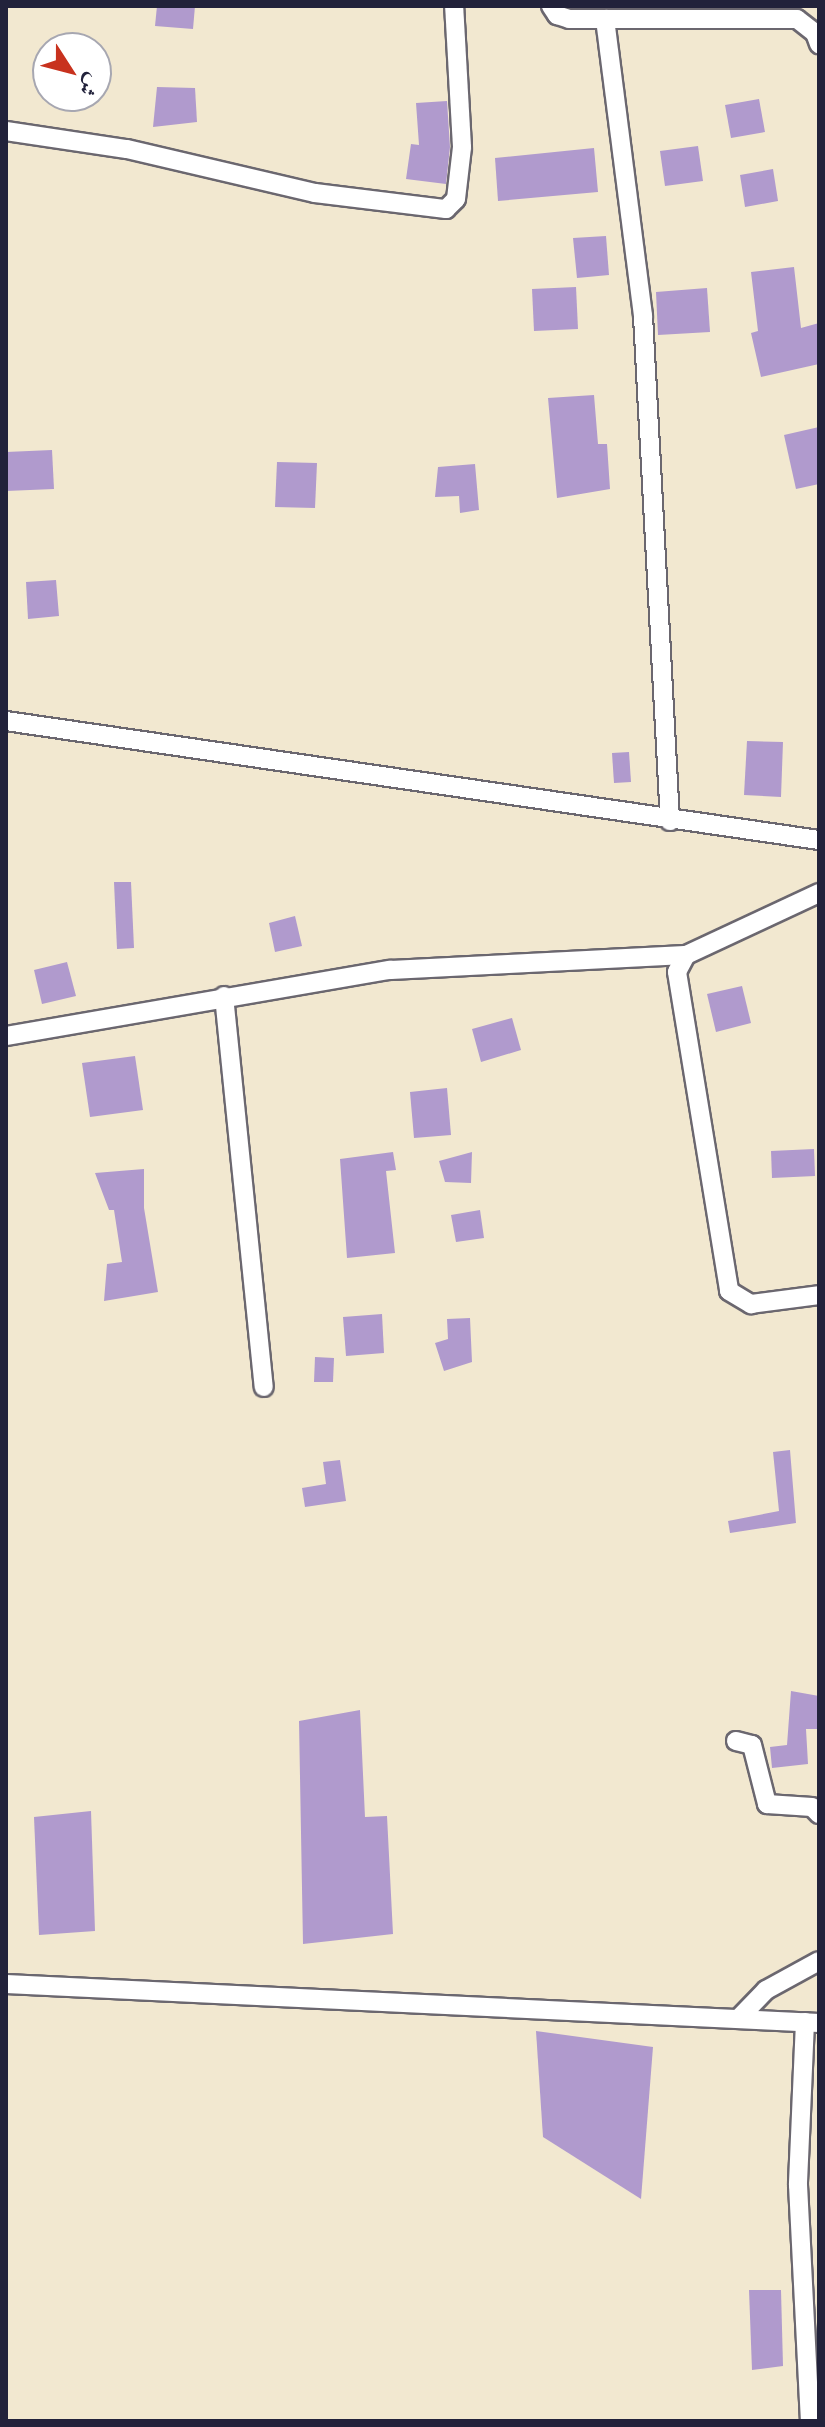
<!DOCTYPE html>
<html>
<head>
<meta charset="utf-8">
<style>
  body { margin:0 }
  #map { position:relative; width:825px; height:2427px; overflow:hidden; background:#f2e8d0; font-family:"IM FELL Great Primer",Amiri,serif }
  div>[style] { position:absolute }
  .building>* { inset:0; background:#b09acd }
  .roads { filter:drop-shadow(2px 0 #6b676f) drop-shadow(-2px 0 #6b676f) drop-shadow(0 2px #6b676f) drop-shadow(0 -2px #6b676f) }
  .minor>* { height:18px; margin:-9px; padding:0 9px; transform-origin:9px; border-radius:9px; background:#fff }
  span { translate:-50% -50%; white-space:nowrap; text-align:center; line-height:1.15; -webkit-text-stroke:6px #fff; paint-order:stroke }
  .frame { position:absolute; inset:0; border:8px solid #22223b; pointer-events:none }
  .north { position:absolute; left:32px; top:32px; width:80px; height:80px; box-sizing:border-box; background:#fff; border:2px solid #a7a7b1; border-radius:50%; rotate:126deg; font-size:22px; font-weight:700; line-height:32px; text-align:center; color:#22223b }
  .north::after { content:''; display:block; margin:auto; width:28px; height:36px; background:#c8321e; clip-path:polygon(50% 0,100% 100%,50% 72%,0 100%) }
</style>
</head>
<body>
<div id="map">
  <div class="building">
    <div style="clip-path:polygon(157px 6px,195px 6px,193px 29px,155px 26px)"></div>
    <div style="clip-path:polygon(157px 87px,195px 88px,197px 122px,153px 127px)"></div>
    <div style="clip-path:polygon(759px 99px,765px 132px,731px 138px,725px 105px)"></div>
    <div style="clip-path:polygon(447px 101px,450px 147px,446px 184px,406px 179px,411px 144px,419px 145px,416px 103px)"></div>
    <div style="clip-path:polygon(698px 146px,703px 181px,665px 186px,660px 151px)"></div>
    <div style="clip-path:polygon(594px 148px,598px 192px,498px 201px,495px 158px)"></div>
    <div style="clip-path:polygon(773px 169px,778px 201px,745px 207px,740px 175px)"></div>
    <div style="clip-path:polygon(606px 236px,609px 275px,577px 278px,573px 238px)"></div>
    <div style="clip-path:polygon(794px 267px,801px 328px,819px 323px,819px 364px,761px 377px,751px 333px,758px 331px,751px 272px)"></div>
    <div style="clip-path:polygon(576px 287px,578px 329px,534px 331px,532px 289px)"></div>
    <div style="clip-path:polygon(707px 288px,710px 332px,658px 335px,656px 292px)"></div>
    <div style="clip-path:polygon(594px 395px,598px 444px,607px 444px,610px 489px,557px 498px,548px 398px)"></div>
    <div style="clip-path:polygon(819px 427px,819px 484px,796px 489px,784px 435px)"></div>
    <div style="clip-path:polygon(52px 450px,54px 489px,6px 491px,6px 452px)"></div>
    <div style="clip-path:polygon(277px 462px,317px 463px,315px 508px,275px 507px)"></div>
    <div style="clip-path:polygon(475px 464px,479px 510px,460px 513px,459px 496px,435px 497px,438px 467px)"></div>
    <div style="clip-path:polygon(56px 580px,59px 616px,28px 619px,26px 582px)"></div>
    <div style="clip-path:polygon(747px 741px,783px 742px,781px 797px,744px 795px)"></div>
    <div style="clip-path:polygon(629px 752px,631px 782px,614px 783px,612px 753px)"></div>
    <div style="clip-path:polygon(114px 882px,131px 882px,134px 948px,117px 949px)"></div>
    <div style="clip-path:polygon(295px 916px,302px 946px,275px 952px,269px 923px)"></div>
    <div style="clip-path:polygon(67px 962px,76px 996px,42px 1004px,34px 970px)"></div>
    <div style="clip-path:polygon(742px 986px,751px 1023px,716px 1032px,707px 994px)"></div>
    <div style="clip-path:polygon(512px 1018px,521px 1050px,481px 1062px,472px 1029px)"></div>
    <div style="clip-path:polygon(135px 1056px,143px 1110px,90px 1117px,82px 1063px)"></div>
    <div style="clip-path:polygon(447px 1088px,451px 1135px,414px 1138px,410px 1092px)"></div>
    <div style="clip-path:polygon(814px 1149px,815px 1176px,772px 1178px,771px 1151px)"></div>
    <div style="clip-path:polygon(393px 1152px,396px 1170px,386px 1171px,395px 1253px,347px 1258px,340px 1159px)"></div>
    <div style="clip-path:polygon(472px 1152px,471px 1183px,445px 1182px,439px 1161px)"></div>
    <div style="clip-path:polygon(144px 1169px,144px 1208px,158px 1292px,104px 1301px,107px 1264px,122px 1262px,114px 1210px,109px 1210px,95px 1173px)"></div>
    <div style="clip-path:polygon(480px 1210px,484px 1238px,456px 1242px,451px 1215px)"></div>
    <div style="clip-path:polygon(382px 1314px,384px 1353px,346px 1356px,343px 1317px)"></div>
    <div style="clip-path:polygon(470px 1318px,472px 1362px,444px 1371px,435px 1343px,448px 1339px,447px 1319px)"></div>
    <div style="clip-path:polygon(315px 1357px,334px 1358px,333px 1382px,314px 1382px)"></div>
    <div style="clip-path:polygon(790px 1450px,796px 1523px,730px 1533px,728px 1521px,779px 1511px,773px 1452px)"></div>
    <div style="clip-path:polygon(340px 1460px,346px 1501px,305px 1507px,302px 1488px,326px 1484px,323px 1462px)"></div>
    <div style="clip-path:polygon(791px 1691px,819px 1696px,819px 1729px,806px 1729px,808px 1764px,772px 1768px,770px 1747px,787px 1745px)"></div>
    <div style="clip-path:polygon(360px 1710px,365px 1817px,387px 1816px,393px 1934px,303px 1944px,299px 1721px)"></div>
    <div style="clip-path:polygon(91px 1811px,95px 1931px,39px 1935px,34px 1817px)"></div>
    <div style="clip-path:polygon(536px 2031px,653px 2047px,641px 2199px,543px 2137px)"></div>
    <div style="clip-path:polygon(749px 2290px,781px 2290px,783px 2366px,752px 2370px)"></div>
  </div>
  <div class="roads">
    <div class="minor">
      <div style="left:551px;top:6px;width:11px;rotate:56deg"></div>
      <div style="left:557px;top:15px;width:13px;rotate:18deg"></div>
      <div style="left:569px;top:19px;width:228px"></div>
      <div style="left:797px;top:19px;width:23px;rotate:38deg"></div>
      <div style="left:815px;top:33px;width:12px;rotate:70deg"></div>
      <div style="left:605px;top:19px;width:299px;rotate:82.7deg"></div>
      <div style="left:643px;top:316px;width:506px;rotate:86.94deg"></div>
      <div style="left:6px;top:131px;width:122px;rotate:8.5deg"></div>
      <div style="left:127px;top:149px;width:193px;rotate:13.2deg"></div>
      <div style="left:315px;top:193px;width:132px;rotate:7deg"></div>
      <div style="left:446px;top:209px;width:14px;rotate:-45deg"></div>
      <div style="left:456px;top:199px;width:52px;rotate:-83.4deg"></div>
      <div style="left:462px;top:147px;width:141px;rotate:-93.2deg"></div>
      <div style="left:6px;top:721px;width:822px;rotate:8.33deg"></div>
      <div style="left:686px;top:955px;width:19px;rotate:118deg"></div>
      <div style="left:677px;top:972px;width:323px;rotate:80.7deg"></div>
      <div style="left:729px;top:1291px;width:26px;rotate:31deg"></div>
      <div style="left:751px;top:1304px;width:69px;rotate:-7.5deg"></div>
      <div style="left:224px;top:996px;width:393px;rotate:84.2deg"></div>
      <div style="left:6px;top:1036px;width:390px;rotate:-9.8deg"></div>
      <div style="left:390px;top:970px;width:296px;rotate:-2.9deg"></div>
      <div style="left:686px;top:955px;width:147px;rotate:-25deg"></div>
      <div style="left:736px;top:1741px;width:16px;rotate:14deg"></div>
      <div style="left:752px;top:1745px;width:61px;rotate:75.7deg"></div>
      <div style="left:767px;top:1804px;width:45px;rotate:3.8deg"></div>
      <div style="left:812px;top:1807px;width:10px;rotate:45deg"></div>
      <div style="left:6px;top:1984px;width:814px;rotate:2.75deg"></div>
      <div style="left:739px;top:2018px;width:39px;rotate:-46deg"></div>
      <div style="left:766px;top:1990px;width:60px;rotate:-28.7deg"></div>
      <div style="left:805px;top:2022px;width:163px;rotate:92.5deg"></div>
      <div style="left:798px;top:2185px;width:236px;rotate:87.1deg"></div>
    </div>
  </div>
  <div class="frame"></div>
  <div class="north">ش</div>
</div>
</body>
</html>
